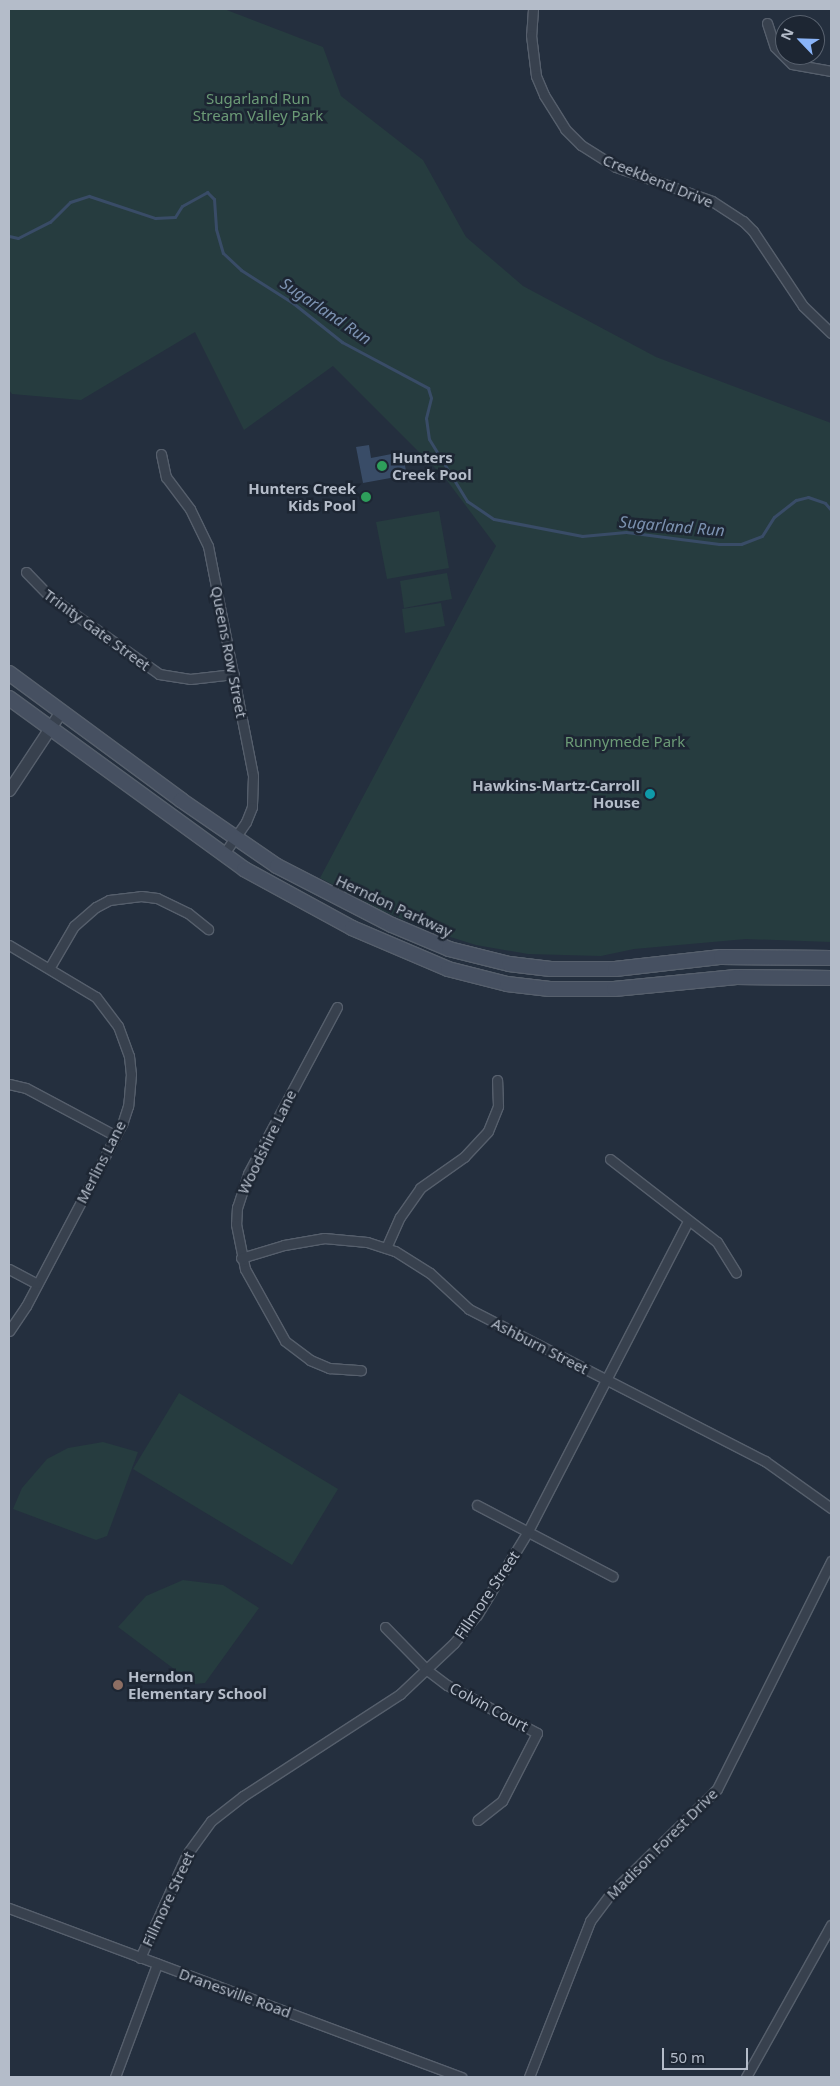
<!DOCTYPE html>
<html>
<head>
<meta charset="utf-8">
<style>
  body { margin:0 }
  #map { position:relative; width:840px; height:2086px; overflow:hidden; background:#242f3e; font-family:"Noto Sans",sans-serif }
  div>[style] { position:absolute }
  .green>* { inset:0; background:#263c3f }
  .water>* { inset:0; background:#394c67 }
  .stream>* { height:3px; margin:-1.5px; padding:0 1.5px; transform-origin:1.5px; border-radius:1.5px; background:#394c67 }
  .roads { filter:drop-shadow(1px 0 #565f6c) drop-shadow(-1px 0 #565f6c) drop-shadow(0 1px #565f6c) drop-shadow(0 -1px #565f6c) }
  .minor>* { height:9px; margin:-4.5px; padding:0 4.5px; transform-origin:4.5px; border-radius:4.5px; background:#38414e }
  .tertiary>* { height:11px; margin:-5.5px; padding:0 5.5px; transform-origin:5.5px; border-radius:5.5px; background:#38414e }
  .secondary>* { height:14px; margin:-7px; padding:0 7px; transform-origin:7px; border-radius:7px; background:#465061 }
  .dots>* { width:14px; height:14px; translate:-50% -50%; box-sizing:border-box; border:2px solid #1d2633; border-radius:50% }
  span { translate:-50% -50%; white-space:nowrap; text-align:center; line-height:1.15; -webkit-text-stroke:5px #1d2633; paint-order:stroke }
  .park-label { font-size:15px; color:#6b9a76 }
  .street-label { font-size:15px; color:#b4bcc9 }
  .poi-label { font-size:15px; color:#b4bcc9; font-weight:700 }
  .left { translate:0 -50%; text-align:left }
  .right { translate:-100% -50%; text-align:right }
  .water-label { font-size:16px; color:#7c92b1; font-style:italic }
  .frame { position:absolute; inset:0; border:10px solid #b4bcc9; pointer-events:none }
  .north { position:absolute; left:775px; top:15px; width:50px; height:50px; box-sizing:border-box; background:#1d2633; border:1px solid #59626f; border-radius:50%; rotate:294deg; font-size:14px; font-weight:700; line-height:20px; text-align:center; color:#b4bcc9 }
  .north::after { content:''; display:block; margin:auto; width:18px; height:22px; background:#8ab4f8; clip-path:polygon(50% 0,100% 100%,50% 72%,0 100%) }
  .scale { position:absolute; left:662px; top:2048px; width:86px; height:22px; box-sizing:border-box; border:2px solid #b4bcc9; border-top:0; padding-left:6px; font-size:15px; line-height:18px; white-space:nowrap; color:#b4bcc9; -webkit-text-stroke:4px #1d2633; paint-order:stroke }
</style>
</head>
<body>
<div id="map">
  <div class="green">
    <div style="clip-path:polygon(9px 9px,224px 9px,323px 47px,341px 96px,423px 160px,466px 237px,523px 286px,656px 357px,831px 423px,831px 942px,746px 939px,634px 949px,601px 956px,528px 954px,476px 945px,431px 931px,383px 911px,320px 878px,496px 546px,445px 478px,333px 366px,244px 430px,195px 332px,81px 400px,12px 394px,9px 390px)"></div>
    <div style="clip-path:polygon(439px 511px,449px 568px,387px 579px,376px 522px)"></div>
    <div style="clip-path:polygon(447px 573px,452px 599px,404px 608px,400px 581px)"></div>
    <div style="clip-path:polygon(441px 603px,445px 626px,405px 633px,402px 609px)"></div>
    <div style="clip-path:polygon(179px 1393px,338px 1489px,292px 1565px,133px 1469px)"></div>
    <div style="clip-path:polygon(103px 1442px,138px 1452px,107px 1536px,96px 1540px,13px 1509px,22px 1488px,47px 1459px,68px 1448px)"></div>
    <div style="clip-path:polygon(183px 1580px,223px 1585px,259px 1608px,205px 1683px,194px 1684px,118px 1627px,146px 1596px)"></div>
  </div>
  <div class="water">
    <div style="clip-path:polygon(369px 445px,371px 458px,402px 452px,407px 475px,363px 483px,356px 447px)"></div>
  </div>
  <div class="stream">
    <div style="left:9px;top:236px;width:9px;rotate:13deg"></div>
    <div style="left:18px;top:238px;width:36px;rotate:-27deg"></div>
    <div style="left:50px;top:222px;width:28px;rotate:-45deg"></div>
    <div style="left:70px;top:202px;width:20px;rotate:-18deg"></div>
    <div style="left:89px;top:196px;width:70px;rotate:18.4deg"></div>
    <div style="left:155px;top:218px;width:20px;rotate:-3deg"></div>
    <div style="left:175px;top:217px;width:13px;rotate:-58deg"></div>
    <div style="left:182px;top:206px;width:29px;rotate:-29deg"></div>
    <div style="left:207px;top:192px;width:10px;rotate:45deg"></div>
    <div style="left:214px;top:199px;width:30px;rotate:86deg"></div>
    <div style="left:216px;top:229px;width:25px;rotate:74deg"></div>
    <div style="left:223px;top:253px;width:25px;rotate:43deg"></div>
    <div style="left:241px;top:270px;width:62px;rotate:32.4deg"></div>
    <div style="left:293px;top:303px;width:63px;rotate:38.5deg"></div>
    <div style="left:342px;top:342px;width:98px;rotate:28.1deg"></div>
    <div style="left:428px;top:388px;width:10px;rotate:73deg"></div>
    <div style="left:431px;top:398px;width:21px;rotate:104deg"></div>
    <div style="left:426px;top:418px;width:21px;rotate:82deg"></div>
    <div style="left:429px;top:439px;width:73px;rotate:58.5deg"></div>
    <div style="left:467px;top:501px;width:32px;rotate:34deg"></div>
    <div style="left:494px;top:519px;width:90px;rotate:10.9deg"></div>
    <div style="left:582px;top:536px;width:44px;rotate:-5.2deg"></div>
    <div style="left:626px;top:532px;width:94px;rotate:7.4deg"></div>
    <div style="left:719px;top:544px;width:22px"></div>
    <div style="left:741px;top:544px;width:22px;rotate:-21deg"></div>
    <div style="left:762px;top:536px;width:22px;rotate:-58deg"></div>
    <div style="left:774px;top:517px;width:28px;rotate:-38deg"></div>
    <div style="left:796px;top:500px;width:12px;rotate:-14deg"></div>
    <div style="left:808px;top:497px;width:18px;rotate:19deg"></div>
    <div style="left:825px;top:503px;width:9px;rotate:49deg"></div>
  </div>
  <div class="roads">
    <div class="minor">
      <div style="left:533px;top:9px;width:26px;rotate:94deg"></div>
      <div style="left:531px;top:35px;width:41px;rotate:83deg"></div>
      <div style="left:536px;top:76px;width:21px;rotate:67deg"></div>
      <div style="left:544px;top:95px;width:40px;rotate:58deg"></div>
      <div style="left:565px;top:129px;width:23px;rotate:45deg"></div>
      <div style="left:581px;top:145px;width:41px;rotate:32.2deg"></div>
      <div style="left:616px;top:167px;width:102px;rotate:19.5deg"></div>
      <div style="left:712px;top:201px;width:37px;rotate:33deg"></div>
      <div style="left:743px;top:221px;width:14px;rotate:45deg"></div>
      <div style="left:753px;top:231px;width:90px;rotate:56.3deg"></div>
      <div style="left:803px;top:306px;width:39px;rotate:44deg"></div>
      <div style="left:767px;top:23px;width:25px;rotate:72deg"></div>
      <div style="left:775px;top:47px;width:24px;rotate:45deg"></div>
      <div style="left:792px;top:64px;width:40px;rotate:10deg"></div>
      <div style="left:161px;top:454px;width:24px;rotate:78deg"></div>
      <div style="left:166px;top:477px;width:40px;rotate:53deg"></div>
      <div style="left:190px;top:509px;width:41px;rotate:64.1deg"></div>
      <div style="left:208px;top:546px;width:234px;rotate:78.9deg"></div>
      <div style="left:253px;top:776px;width:31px;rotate:92deg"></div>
      <div style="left:252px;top:807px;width:16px;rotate:112deg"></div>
      <div style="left:246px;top:822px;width:40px;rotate:124.9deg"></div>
      <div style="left:26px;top:572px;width:33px;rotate:46deg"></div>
      <div style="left:49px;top:596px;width:135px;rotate:35.3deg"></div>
      <div style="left:159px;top:674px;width:31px;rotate:9deg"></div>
      <div style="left:190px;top:679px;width:44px;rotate:-6.5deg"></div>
      <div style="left:9px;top:945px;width:101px;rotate:30.9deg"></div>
      <div style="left:96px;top:997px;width:36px;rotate:53deg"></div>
      <div style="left:118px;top:1026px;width:32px;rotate:70deg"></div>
      <div style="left:129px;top:1056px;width:18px;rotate:84deg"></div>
      <div style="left:131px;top:1074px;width:32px;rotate:95deg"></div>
      <div style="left:128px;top:1106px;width:19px;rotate:108deg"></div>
      <div style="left:122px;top:1124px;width:206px;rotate:117.8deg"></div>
      <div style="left:26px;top:1306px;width:30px;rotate:124deg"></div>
      <div style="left:50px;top:967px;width:48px;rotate:-59.7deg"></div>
      <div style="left:74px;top:926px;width:29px;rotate:-41deg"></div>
      <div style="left:96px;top:907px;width:15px;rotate:-28deg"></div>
      <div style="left:109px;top:900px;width:32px;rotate:-7deg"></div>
      <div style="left:141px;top:896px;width:16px;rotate:7deg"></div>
      <div style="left:157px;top:898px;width:34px;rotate:26deg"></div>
      <div style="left:188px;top:913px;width:26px;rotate:39deg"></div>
      <div style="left:337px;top:1007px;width:189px;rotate:118.1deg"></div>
      <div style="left:248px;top:1174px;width:35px;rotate:108deg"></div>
      <div style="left:237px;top:1207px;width:17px;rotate:93deg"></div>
      <div style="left:236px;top:1224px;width:46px;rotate:78.7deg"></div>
      <div style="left:245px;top:1269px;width:82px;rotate:60.9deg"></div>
      <div style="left:285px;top:1341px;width:31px;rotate:37deg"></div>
      <div style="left:310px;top:1360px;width:21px;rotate:23deg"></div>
      <div style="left:329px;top:1368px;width:32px;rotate:4deg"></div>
      <div style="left:9px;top:1084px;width:17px;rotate:13deg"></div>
      <div style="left:26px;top:1088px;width:102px;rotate:28.1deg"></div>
      <div style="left:610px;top:1159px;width:135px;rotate:37.8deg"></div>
      <div style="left:717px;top:1242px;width:36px;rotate:58deg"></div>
      <div style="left:386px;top:1248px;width:34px;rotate:-66deg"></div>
      <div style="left:400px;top:1217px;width:35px;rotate:-55deg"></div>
      <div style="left:420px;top:1188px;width:54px;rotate:-35.2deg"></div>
      <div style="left:464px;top:1157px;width:35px;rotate:-47deg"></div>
      <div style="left:488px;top:1131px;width:27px;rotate:-68deg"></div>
      <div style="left:498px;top:1106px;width:26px;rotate:-92deg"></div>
      <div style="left:241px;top:1258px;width:45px;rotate:-16.8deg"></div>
      <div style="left:284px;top:1245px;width:41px;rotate:-9.9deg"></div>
      <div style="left:324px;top:1238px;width:43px;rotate:5.3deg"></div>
      <div style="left:367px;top:1242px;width:29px;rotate:18deg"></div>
      <div style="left:395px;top:1251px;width:41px;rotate:32.2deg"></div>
      <div style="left:430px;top:1273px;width:53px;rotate:42.7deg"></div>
      <div style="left:469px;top:1309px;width:333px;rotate:27.2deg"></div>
      <div style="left:765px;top:1461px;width:81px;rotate:35.5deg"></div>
      <div style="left:9px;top:1269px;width:32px;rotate:28deg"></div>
      <div style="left:477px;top:1505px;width:153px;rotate:27.7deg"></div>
      <div style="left:385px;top:1627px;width:60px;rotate:45.7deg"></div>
      <div style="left:427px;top:1670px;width:25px;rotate:37deg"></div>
      <div style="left:447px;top:1685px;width:102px;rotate:28.1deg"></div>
      <div style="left:537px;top:1733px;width:76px;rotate:117.2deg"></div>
      <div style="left:502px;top:1801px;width:31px;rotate:142deg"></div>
      <div style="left:9px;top:1908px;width:483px;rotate:20.5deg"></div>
      <div style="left:140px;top:1958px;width:114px;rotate:-65.7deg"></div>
      <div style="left:187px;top:1854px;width:41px;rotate:-54deg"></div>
      <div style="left:211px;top:1821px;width:41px;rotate:-38deg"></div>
      <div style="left:243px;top:1796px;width:187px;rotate:-33deg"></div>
      <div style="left:400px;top:1694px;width:74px;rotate:-43.4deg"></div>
      <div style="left:454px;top:1643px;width:36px;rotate:-51deg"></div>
      <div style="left:477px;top:1615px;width:96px;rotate:-58.6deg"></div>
      <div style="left:527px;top:1533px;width:351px;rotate:-62.7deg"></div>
      <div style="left:115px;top:2077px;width:121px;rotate:-69.6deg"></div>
      <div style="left:529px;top:2077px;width:168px;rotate:-68.6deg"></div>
      <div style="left:590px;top:1921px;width:35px;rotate:-53deg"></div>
      <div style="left:611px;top:1893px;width:148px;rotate:-44.5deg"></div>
      <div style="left:717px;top:1789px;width:255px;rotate:-63.4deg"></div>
      <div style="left:746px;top:2077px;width:174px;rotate:-60.8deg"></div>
    </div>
    <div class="tertiary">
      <div style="left:9px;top:790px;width:95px;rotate:-56.6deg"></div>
    </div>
    <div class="secondary">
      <div style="left:9px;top:673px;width:214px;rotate:36.4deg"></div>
      <div style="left:181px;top:800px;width:116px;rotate:34.5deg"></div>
      <div style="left:277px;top:866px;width:129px;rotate:27.2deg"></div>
      <div style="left:392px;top:925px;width:62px;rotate:22.8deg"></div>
      <div style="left:449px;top:949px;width:62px;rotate:14deg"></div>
      <div style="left:509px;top:964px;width:42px;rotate:6.8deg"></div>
      <div style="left:551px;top:969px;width:64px"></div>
      <div style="left:615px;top:969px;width:107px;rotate:-6.5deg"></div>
      <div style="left:721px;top:957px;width:110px;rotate:0.5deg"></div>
      <div style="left:9px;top:698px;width:291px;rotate:36deg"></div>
      <div style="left:244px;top:869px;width:123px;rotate:28.6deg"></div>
      <div style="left:352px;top:928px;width:104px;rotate:23.1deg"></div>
      <div style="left:448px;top:969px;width:61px;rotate:14.3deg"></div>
      <div style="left:507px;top:984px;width:43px;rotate:6.6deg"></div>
      <div style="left:550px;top:989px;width:64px"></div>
      <div style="left:614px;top:989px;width:123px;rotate:-5.6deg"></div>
      <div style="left:736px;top:977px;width:95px;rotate:0.6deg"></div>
    </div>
  </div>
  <div class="dots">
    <div style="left:382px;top:466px;background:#2e9e5b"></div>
    <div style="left:366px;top:497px;background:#2e9e5b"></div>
    <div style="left:650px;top:794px;background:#0f9aa8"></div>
    <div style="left:118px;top:1685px;background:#8d6e63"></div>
  </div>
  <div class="park-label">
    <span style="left:258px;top:107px">Sugarland Run<br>Stream Valley Park</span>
    <span style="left:625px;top:742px">Runnymede Park</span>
  </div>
  <div class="street-label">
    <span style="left:658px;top:181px;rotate:22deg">Creekbend Drive</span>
    <span style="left:97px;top:630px;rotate:36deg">Trinity Gate Street</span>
    <span style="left:229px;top:652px;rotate:79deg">Queens Row Street</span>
    <span style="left:394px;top:906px;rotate:25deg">Herndon Parkway</span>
    <span style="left:267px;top:1142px;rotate:-64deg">Woodshire Lane</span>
    <span style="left:101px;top:1162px;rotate:-63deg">Merlins Lane</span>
    <span style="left:540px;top:1346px;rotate:27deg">Ashburn Street</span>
    <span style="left:487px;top:1595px;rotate:-56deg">Fillmore Street</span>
    <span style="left:489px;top:1707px;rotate:28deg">Colvin Court</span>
    <span style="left:662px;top:1844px;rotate:-45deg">Madison Forest Drive</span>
    <span style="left:168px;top:1899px;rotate:-65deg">Fillmore Street</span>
    <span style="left:235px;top:1993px;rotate:20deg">Dranesville Road</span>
  </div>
  <div class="poi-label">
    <span class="left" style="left:392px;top:466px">Hunters<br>Creek Pool</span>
    <span class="right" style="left:356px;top:497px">Hunters Creek<br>Kids Pool</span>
    <span class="right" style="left:640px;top:794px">Hawkins-Martz-Carroll<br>House</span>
    <span class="left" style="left:128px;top:1685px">Herndon<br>Elementary School</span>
  </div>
  <div class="water-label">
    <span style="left:326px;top:311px;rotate:34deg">Sugarland Run</span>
    <span style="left:672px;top:526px;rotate:5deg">Sugarland Run</span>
  </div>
  <div class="frame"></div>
  <div class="north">N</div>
  <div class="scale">50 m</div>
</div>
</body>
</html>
